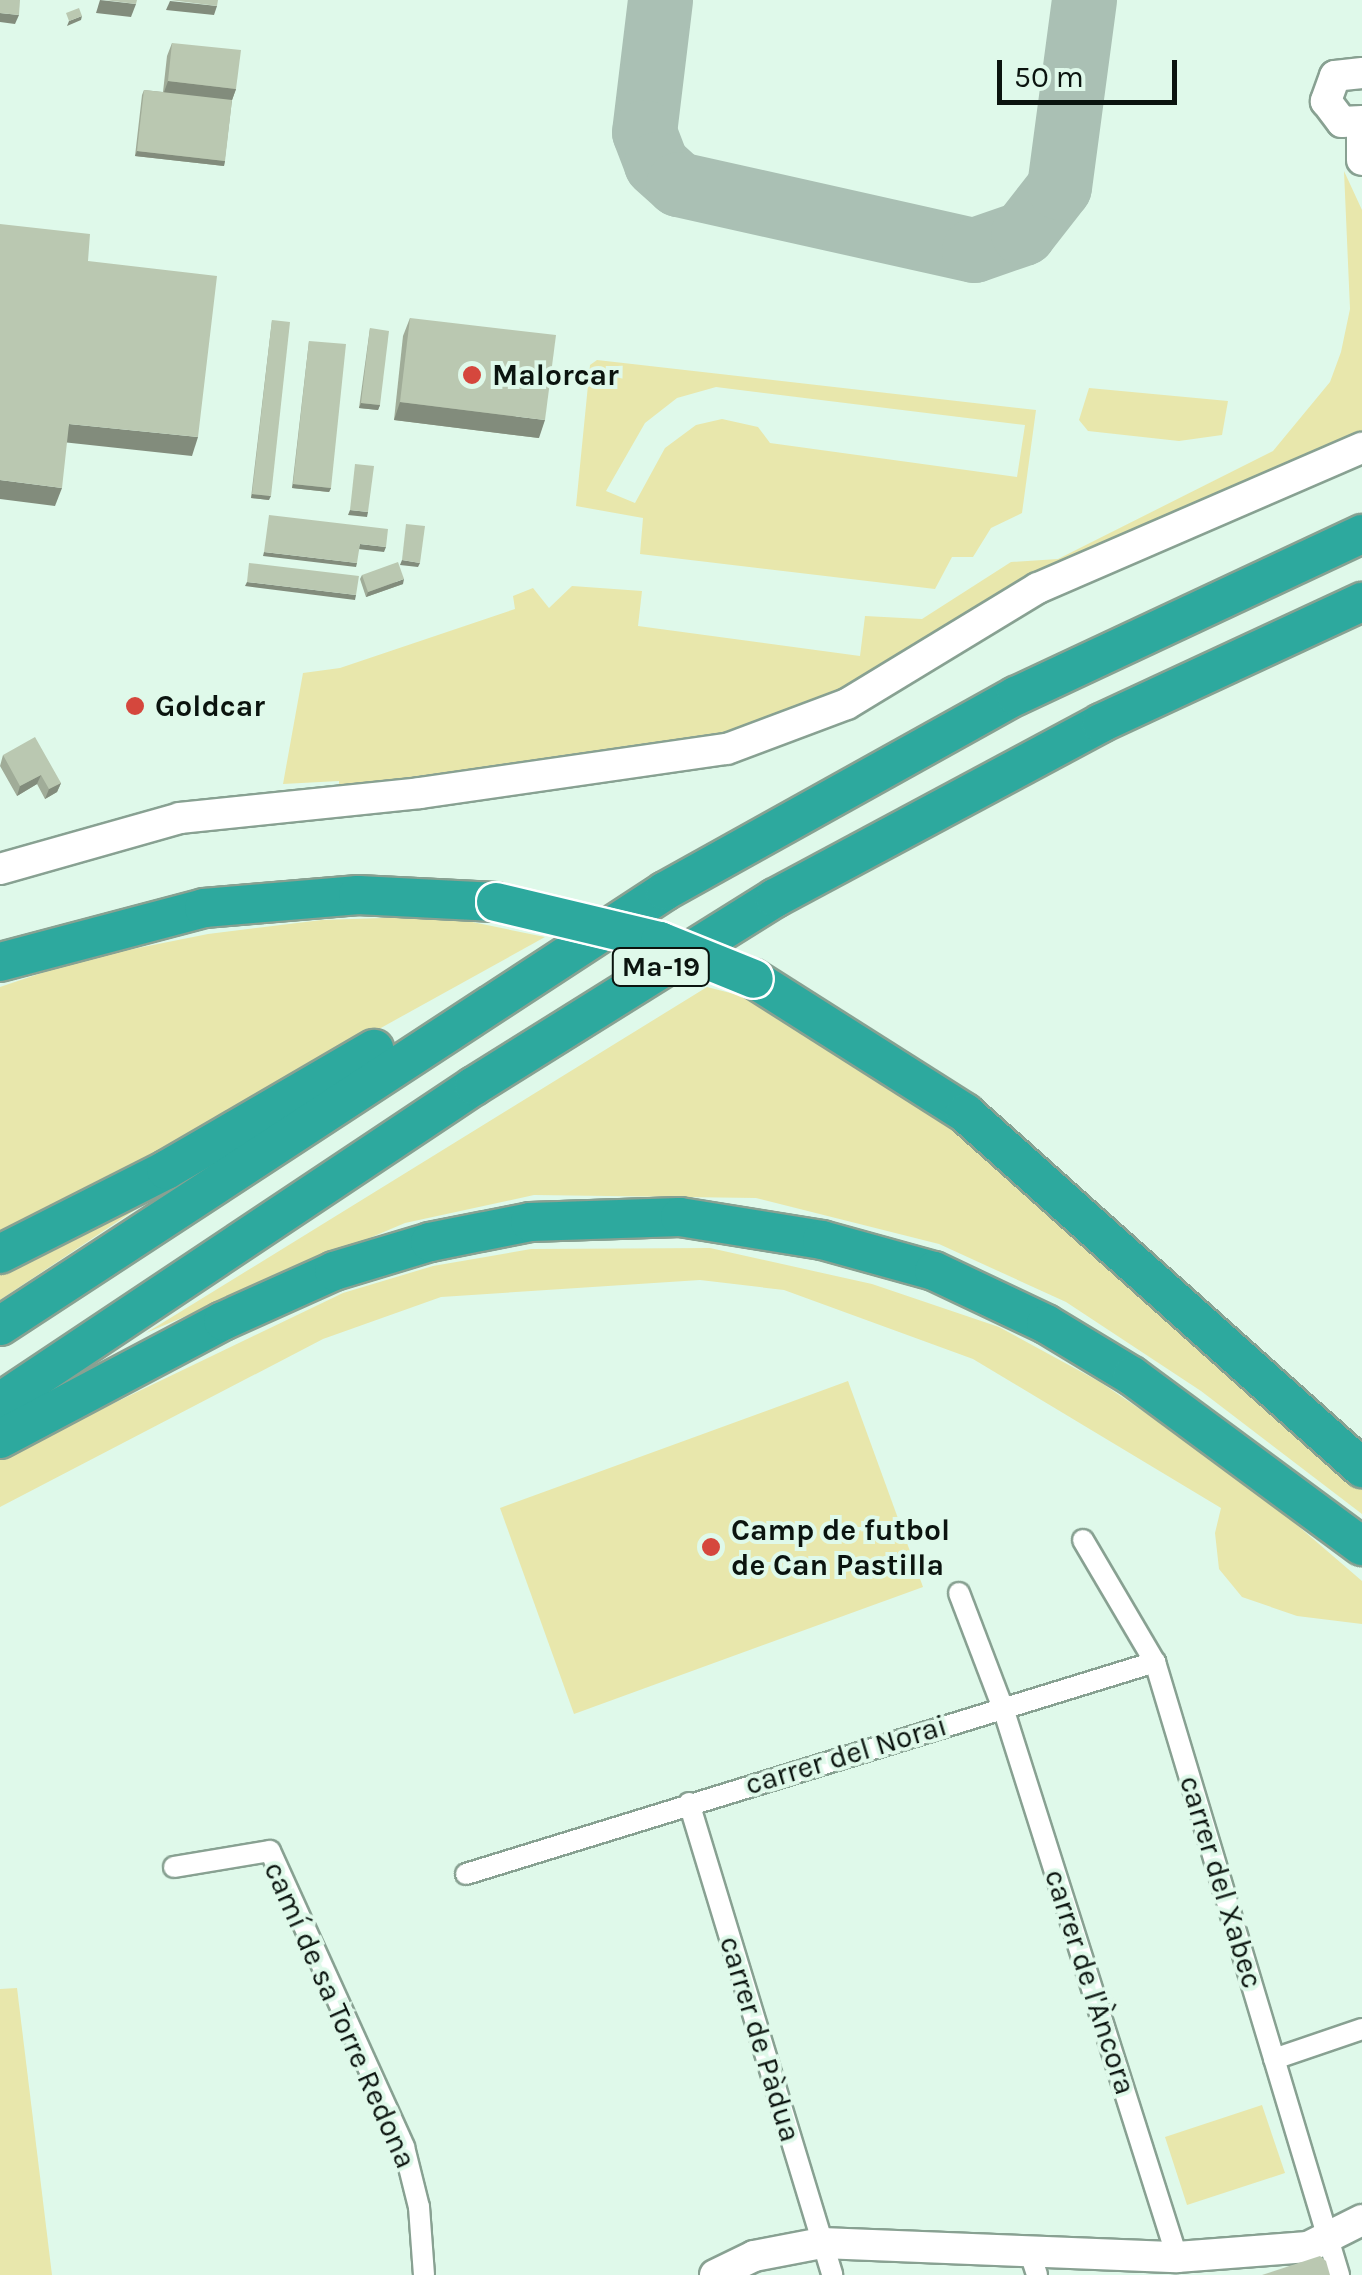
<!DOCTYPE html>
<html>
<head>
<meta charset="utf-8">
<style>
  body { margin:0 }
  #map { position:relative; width:1362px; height:2275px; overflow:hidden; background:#dff9ea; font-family:Karla,sans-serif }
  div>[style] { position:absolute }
  .green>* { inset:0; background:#e8e7ac }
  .taxiway>* { height:65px; margin:-32.5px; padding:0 32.5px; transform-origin:32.5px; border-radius:32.5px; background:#aac0b4 }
  .roads { filter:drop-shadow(2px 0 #88a192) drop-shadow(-2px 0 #88a192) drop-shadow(0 2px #88a192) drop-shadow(0 -2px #88a192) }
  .street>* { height:20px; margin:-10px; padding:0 10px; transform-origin:10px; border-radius:10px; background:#fff }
  .secondary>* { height:30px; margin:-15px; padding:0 15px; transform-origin:15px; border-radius:15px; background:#fff }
  .highway>* { height:38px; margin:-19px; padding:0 19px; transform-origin:19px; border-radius:19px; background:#2da99e }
  .bridges { filter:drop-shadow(2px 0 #fff) drop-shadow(-2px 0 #fff) drop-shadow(0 2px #fff) drop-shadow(0 -2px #fff) }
  .highway-bridge>* { height:38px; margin:-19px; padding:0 19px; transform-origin:19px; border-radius:19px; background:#2da99e }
  .wall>* { inset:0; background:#a0ac98 }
  .shaded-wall>* { inset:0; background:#828c7c }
  .building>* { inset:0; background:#bac8b1 }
  .dots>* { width:28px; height:28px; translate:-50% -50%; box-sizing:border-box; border:5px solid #dff9ea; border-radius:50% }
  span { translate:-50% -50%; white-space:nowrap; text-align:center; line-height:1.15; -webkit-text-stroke:8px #dff9ea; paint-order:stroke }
  .shield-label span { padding:2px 8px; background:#dff9ea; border:2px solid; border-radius:8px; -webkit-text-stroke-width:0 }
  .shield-label { font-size:28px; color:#0b140f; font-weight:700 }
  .poi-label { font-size:30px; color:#0b140f; font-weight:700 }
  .left { translate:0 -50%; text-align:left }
  .street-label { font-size:30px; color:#0b140f }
  .scale { position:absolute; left:997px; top:60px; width:180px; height:45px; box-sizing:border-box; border:5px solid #0b140f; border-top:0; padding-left:12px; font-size:30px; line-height:35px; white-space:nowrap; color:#0b140f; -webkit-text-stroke:8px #dff9ea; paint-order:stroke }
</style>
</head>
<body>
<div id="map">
  <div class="green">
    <div style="clip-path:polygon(1344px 171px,1362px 210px,1362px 431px,1352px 437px,1005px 591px,838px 695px,731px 733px,621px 747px,621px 755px,339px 788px,339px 781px,283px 784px,303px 673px,340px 668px,515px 609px,513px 596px,533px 588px,549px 608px,572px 586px,642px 591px,638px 626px,860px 656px,865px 616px,922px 619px,1011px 562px,1058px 559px,1273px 451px,1330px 382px,1341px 352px,1350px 309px)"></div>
    <div style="clip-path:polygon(evenodd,597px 360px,1036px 410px,1022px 513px,991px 528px,973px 557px,952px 557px,935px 589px,640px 554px,643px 518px,576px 506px,590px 365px,597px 360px,716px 387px,1025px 425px,1017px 477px,770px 443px,758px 427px,722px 419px,696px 425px,665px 448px,635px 503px,606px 491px,645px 423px,677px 398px,716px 387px)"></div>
    <div style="clip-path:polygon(1089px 388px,1228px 401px,1222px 435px,1179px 441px,1088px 431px,1079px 420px)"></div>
    <div style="clip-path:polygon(443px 916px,545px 937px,0 1239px,0 987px,83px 959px,208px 934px,322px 920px)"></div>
    <div style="clip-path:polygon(707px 987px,746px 997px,945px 1118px,1362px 1489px,1362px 1514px,1201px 1391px,1066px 1302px,939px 1244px,756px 1198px,534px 1195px,405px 1223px,146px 1333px)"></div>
    <div style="clip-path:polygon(180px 1180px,0 1300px,0 1272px)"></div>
    <div style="clip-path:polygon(710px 1248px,872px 1284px,999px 1327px,1100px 1382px,1247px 1482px,1362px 1581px,1362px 1624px,1297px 1616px,1242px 1597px,1219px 1569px,1215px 1533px,1221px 1508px,973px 1359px,784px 1290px,700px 1280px,441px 1297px,323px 1339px,0 1507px,0 1458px,343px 1293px,433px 1266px,531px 1249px)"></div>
    <div style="clip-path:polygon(848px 1381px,923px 1587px,574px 1714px,500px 1508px)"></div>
    <div style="clip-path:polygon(17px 1988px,52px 2275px,0 2275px,0 1989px)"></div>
    <div style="clip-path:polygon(1262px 2105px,1285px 2173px,1187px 2205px,1165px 2137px)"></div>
  </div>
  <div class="taxiway">
    <div style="left:660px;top:0;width:133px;rotate:96.9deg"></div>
    <div style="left:644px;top:132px;width:34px;rotate:69deg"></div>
    <div style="left:656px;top:164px;width:30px;rotate:42deg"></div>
    <div style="left:678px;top:184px;width:303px;rotate:12.6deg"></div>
    <div style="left:974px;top:250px;width:52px;rotate:-19.1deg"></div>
    <div style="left:1023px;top:233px;width:58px;rotate:-52deg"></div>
    <div style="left:1059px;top:187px;width:189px;rotate:-82.4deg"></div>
  </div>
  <div class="roads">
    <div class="street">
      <div style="left:1083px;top:1540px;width:142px;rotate:59.5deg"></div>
      <div style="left:1155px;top:1662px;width:640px;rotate:73.29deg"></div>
      <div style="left:959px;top:1593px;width:123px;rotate:69.1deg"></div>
      <div style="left:1003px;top:1708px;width:576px;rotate:72.41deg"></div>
      <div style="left:689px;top:1803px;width:493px;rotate:73.1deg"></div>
      <div style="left:174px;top:1867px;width:97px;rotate:-9.5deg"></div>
      <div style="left:270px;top:1851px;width:325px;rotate:65.6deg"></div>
      <div style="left:404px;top:2147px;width:62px;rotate:76deg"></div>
      <div style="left:419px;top:2207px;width:68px;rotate:85.8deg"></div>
      <div style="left:466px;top:1874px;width:721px;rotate:-17.1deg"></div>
      <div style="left:1274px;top:2059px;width:93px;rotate:-18.8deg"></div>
      <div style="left:1029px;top:2250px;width:26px;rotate:72deg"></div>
    </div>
    <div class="secondary">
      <div style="left:1362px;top:73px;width:27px;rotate:174deg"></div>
      <div style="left:1335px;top:76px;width:27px;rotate:110deg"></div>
      <div style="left:1326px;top:101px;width:26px;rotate:53deg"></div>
      <div style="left:1342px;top:122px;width:20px;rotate:-3deg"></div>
      <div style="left:1362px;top:128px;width:32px;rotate:90deg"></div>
      <div style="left:0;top:869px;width:187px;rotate:-15.8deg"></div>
      <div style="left:180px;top:818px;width:241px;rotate:-5.9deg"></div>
      <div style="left:420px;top:793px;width:310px;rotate:-8.2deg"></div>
      <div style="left:727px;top:749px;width:128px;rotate:-20.6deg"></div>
      <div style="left:847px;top:704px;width:223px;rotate:-31.3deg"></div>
      <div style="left:1038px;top:588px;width:353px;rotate:-23.4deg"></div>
      <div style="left:715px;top:2275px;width:43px;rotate:-26deg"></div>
      <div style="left:754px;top:2256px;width:69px;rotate:-10.8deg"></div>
      <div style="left:822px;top:2243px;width:355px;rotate:2.3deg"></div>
      <div style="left:1177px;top:2257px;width:131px;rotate:-4.4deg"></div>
      <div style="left:1308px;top:2247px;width:60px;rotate:-26.6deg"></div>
    </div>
    <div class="highway">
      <div style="left:0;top:962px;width:211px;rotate:-14.8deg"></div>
      <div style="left:204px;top:908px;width:155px;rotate:-4.8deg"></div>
      <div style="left:358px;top:895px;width:138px;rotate:2.9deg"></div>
      <div style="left:754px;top:979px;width:250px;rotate:32.4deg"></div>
      <div style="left:965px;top:1113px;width:533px;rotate:41.8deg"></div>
      <div style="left:0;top:1254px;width:186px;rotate:-26.8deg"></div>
      <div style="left:166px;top:1170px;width:241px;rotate:-30.2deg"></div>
      <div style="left:0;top:1326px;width:795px;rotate:-33.19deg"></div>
      <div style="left:665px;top:891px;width:402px;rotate:-29.1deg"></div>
      <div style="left:1016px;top:696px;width:382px;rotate:-25.1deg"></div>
      <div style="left:0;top:1402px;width:570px;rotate:-33.69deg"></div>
      <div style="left:474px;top:1086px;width:355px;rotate:-32deg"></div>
      <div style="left:775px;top:898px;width:370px;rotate:-28.2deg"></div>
      <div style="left:1101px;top:723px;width:288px;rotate:-24.9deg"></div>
      <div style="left:0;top:1439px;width:252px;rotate:-27.9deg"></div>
      <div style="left:223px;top:1321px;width:122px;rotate:-24.2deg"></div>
      <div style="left:334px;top:1271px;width:100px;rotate:-16.8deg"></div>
      <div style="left:430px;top:1242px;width:102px;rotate:-11.3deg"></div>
      <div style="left:530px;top:1222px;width:150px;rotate:-1.9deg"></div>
      <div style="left:680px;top:1217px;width:144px;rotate:9.2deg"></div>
      <div style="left:822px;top:1240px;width:116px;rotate:15.5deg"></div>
      <div style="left:934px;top:1271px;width:124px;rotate:25.3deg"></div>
      <div style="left:1046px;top:1324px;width:100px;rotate:31.2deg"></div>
      <div style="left:1132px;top:1376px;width:286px;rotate:36.5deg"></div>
    </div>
  </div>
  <div class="bridges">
    <div class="highway-bridge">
      <div style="left:496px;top:902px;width:169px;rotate:13.4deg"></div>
      <div style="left:660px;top:941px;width:101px;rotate:22deg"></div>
    </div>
  </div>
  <div class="wall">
    <div style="clip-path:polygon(172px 43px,236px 89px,232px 100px,224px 166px,135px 156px,142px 95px,144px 90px,163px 92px,167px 56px)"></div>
    <div style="clip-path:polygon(410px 318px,539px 438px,394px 420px,403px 336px)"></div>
    <div style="clip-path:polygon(272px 320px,269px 500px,251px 498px)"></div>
    <div style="clip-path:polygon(370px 328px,380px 405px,378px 410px,359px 408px)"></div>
    <div style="clip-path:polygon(309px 341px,331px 488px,329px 492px,292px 488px)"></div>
    <div style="clip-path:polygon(362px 575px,403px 584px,366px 597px,360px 579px)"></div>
    <div style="clip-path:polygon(3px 755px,61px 783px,57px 792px,45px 799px,37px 784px,17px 796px,0 766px)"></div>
  </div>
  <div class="shaded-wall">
    <div style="clip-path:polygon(100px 0,136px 4px,131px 17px,96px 13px)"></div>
    <div style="clip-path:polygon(170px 1px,217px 6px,214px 15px,166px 10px)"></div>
    <div style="clip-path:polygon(0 13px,19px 15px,15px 24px,0 22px)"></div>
    <div style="clip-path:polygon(82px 16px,81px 20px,67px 26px,69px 21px)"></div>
    <div style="clip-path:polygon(168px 81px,236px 89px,231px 103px,163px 95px)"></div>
    <div style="clip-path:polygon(137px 151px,225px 161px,224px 166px,135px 156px)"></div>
    <div style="clip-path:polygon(400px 402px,545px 420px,539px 438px,394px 420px)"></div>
    <div style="clip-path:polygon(361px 403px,380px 405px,378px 410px,359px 408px)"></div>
    <div style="clip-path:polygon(69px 424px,198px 437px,192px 456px,62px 442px)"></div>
    <div style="clip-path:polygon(0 480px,62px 488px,55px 506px,0 499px)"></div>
    <div style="clip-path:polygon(293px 484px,331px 488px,329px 492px,292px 488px)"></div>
    <div style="clip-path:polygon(252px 494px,271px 496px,269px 500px,251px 498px)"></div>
    <div style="clip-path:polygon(350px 510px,368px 512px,367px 517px,348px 515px)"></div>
    <div style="clip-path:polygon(360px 544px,386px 547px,384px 552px,358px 549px)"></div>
    <div style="clip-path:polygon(264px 552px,357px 563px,356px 567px,263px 556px)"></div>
    <div style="clip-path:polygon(402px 560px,420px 563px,418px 567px,400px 565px)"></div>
    <div style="clip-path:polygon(404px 579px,403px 584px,366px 597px,368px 592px)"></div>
    <div style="clip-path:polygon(247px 582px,356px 595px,355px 600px,245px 586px)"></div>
    <div style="clip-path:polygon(41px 775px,37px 784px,17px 796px,20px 786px)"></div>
    <div style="clip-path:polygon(61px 783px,57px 792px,45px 799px,49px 789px)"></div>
  </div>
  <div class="building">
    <div style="clip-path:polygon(0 0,20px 0,19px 15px,0 13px)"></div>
    <div style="clip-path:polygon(105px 0,137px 0,136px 4px)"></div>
    <div style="clip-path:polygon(170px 0,218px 0,217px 6px)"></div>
    <div style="clip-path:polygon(79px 8px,82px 16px,69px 21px,66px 13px)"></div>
    <div style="clip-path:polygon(172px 43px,241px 50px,236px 89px,168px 81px)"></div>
    <div style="clip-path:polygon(144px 90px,232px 100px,225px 161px,137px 151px)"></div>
    <div style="clip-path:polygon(0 224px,90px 234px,88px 261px,217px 276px,198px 437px,69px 424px,62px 488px,0 480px)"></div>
    <div style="clip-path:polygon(410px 318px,556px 335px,545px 420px,400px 402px)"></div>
    <div style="clip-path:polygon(272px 320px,290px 322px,271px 496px,252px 494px)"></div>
    <div style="clip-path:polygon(370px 328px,389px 331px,380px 405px,361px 403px)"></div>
    <div style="clip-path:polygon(309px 341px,346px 344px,331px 488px,293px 484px)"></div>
    <div style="clip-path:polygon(355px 464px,374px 466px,368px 512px,350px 510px)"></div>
    <div style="clip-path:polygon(269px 515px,388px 529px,386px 547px,360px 544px,357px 563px,264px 552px)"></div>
    <div style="clip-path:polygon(406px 524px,425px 526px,420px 563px,402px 560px)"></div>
    <div style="clip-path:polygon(398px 562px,404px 579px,368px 592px,362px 575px)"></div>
    <div style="clip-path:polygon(249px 563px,359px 576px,356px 595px,247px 582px)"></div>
    <div style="clip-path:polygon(35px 737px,61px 783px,49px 789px,41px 775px,20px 786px,3px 755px)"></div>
    <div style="clip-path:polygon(1320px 2256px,1326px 2261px,1330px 2275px,1262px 2275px)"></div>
  </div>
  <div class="dots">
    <div style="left:472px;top:375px;background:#d5473d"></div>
    <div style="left:135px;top:706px;background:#d5473d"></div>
    <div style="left:711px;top:1547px;background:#d5473d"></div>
  </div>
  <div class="shield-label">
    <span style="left:661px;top:967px">Ma-19</span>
  </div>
  <div class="poi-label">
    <span class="left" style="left:492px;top:375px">Malorcar</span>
    <span class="left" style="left:155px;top:706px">Goldcar</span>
    <span class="left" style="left:731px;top:1547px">Camp de futbol<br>de Can Pastilla</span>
  </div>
  <div class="street-label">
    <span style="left:846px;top:1755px;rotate:-17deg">carrer del Norai</span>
    <span style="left:1221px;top:1882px;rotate:73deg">carrer del Xabec</span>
    <span style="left:1090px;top:1982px;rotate:72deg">carrer de l'Àncora</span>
    <span style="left:340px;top:2015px;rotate:66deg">camí de sa Torre Redona</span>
    <span style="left:760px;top:2039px;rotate:73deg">carrer de Pàdua</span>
  </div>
  <div class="scale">50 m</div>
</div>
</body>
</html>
